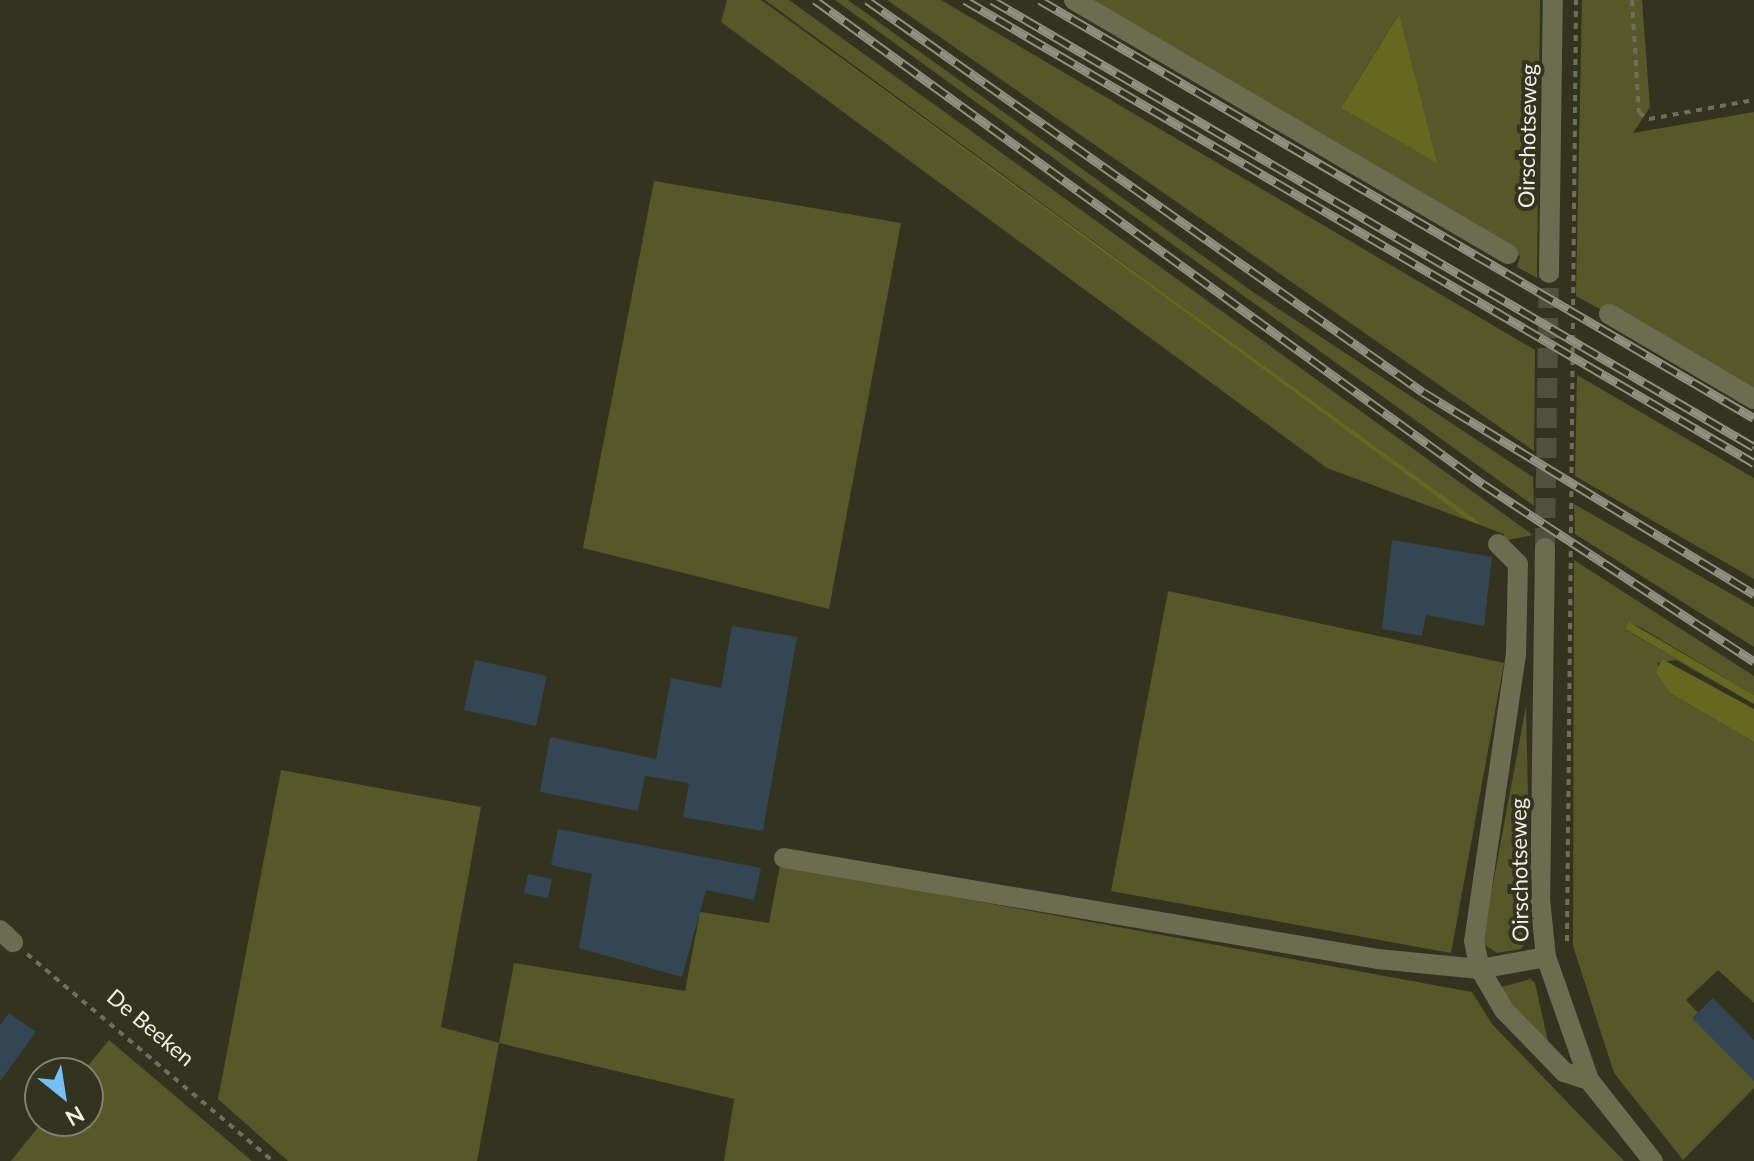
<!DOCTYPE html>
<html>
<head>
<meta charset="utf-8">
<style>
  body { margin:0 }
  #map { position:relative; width:1754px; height:1161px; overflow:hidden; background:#333420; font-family:Lato,sans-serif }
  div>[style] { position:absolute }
  .green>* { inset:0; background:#565829 }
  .water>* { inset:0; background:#666820 }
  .building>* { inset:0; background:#344654 }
  .minor-tunnel>* { height:20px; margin-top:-10px; transform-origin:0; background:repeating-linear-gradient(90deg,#4f503d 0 20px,transparent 0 30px) }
  .path>* { height:4px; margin-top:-2px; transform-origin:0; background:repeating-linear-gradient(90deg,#6e6f5d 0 6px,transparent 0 12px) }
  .minor>* { height:20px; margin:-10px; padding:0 10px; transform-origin:10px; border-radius:10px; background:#6b6d51 }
  .rail>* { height:9px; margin-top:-4.5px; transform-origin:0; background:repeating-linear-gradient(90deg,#333420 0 18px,#8f907f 0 36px); box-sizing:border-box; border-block:2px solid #8f907f }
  span { translate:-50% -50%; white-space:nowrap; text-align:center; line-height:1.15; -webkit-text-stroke:8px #333420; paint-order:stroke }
  .street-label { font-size:22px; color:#f0f1e4 }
  .north { position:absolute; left:24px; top:1057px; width:80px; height:80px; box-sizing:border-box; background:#333420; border:2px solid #7f806e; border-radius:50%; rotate:150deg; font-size:22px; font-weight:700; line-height:32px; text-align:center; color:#f0f1e4 }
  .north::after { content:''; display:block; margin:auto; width:28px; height:36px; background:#75c0f6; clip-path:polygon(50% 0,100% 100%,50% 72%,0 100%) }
</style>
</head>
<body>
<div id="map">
  <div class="green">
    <div style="clip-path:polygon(727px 0,761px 0,1479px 524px,765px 0,789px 0,1533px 535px,1503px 541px,1504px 534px,1327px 468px,721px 22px)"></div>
    <div style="clip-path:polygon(835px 0,848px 0,1253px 292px,1533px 477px,1534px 506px)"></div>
    <div style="clip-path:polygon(887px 0,941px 0,1535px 350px,1534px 451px)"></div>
    <div style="clip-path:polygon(evenodd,1082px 0,1540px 0,1537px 278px,1517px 267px,1520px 256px,1082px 0,1398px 15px,1436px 162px,1341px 108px,1398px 15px)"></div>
    <div style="clip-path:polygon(1582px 0,1642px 0,1650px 107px,1633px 133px,1754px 112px,1754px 395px,1576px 296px)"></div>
    <div style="clip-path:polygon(654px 181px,901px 223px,829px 609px,583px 548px)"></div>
    <div style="clip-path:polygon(1577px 375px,1754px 478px,1754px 579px,1575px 476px)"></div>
    <div style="clip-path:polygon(1574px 504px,1754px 607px,1754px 647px,1575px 534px)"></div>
    <div style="clip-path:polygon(1574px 560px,1754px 676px,1754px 695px,1640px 627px,1630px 623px,1626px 630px,1754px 704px,1676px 660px,1657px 663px,1670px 693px,1754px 742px,1754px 1003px,1718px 970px,1686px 1000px,1754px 1072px,1754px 1088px,1683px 1160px,1614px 1073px,1573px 946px)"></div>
    <div style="clip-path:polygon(1168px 591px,1504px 663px,1451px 953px,1111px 891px)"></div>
    <div style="clip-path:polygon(1526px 706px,1531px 936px,1521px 949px,1497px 953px,1482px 943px)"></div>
    <div style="clip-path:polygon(281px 770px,481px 807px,441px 1027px,499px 1043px,514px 963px,685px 991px,700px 912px,769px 923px,780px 865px,1472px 992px,1492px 1024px,1624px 1161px,724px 1161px,734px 1099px,499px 1043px,477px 1161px,288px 1161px,218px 1099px)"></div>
    <div style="clip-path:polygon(1530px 979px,1535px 983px,1549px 1046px,1498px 988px)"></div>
    <div style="clip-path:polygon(109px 1040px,252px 1161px,11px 1161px,43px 1121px,88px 1121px,88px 1073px,82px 1073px)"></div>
  </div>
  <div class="water">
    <div style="clip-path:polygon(761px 0,1479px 522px,1478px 524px,1467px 519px)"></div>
    <div style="clip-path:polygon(1399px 14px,1437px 163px,1341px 108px)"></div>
    <div style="clip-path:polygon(1629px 622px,1754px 695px,1754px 704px,1625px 629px)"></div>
    <div style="clip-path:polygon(1662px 659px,1754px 709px,1754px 742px,1670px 693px,1656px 672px)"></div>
  </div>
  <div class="building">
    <div style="clip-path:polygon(1392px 540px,1492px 557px,1484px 626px,1426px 615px,1422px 636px,1382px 629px)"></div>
    <div style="clip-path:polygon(732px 626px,797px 637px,763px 831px,683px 817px,689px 783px,645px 776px,638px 811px,540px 792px,550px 737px,656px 759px,671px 678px,721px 688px)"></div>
    <div style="clip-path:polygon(475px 660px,547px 676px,536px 726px,464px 710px)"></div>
    <div style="clip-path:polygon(558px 829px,761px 868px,754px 900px,706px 890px,682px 977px,579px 948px,592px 874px,551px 865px)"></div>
    <div style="clip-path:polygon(528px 874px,552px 879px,548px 898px,524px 893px)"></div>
    <div style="clip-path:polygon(1713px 998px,1754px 1040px,1754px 1081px,1692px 1018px)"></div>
    <div style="clip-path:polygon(9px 1013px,36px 1032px,0 1081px,0 1025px)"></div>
  </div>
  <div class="minor-tunnel">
    <div style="left:1545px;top:548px;width:275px;rotate:-89.2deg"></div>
  </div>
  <div class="path">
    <div style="left:1632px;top:0;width:113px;rotate:86.5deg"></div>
    <div style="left:1639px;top:113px;width:12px;rotate:31deg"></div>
    <div style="left:1649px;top:119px;width:107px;rotate:-10.3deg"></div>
    <div style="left:1567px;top:941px;width:941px;rotate:-89.45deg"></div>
    <div style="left:27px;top:954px;width:322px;rotate:40.1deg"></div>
  </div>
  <div class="minor">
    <div style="left:1074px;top:0;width:503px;rotate:30.34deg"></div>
    <div style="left:1549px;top:273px;width:273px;rotate:-89.2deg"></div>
    <div style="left:1609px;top:314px;width:168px;rotate:30.4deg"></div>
    <div style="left:1498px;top:544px;width:28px;rotate:45deg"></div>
    <div style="left:1518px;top:564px;width:90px;rotate:91.3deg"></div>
    <div style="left:1516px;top:654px;width:290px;rotate:98.3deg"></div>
    <div style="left:1474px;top:941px;width:29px;rotate:78deg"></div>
    <div style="left:1480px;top:969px;width:48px;rotate:59.7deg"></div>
    <div style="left:1504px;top:1010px;width:86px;rotate:45.9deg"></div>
    <div style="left:1564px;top:1072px;width:26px;rotate:18deg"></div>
    <div style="left:1545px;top:548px;width:351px;rotate:90.8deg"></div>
    <div style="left:1540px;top:899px;width:58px;rotate:84.1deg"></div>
    <div style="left:1546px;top:957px;width:130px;rotate:70.7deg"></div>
    <div style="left:1589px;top:1080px;width:103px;rotate:51.7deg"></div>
    <div style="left:784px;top:858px;width:603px;rotate:9.65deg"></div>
    <div style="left:1378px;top:959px;width:102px;rotate:5.6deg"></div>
    <div style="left:1480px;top:969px;width:67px;rotate:-10.3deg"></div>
    <div style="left:0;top:930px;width:18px;rotate:43deg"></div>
  </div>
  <div class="rail">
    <div style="left:815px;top:0;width:825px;rotate:35.93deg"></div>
    <div style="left:1483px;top:484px;width:324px;rotate:33.2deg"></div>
    <div style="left:867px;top:0;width:680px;rotate:35.19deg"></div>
    <div style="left:1423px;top:392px;width:388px;rotate:31.4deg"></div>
    <div style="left:965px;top:0;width:915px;rotate:30.41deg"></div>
    <div style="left:992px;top:0;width:883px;rotate:30.4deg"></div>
    <div style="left:1040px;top:0;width:827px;rotate:30.35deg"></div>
  </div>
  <div class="street-label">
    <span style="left:1527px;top:136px;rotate:-89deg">Oirschotseweg</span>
    <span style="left:1519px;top:870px;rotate:-91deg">Oirschotseweg</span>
    <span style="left:151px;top:1027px;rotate:40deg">De Beeken</span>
  </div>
  <div class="north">N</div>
</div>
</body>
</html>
